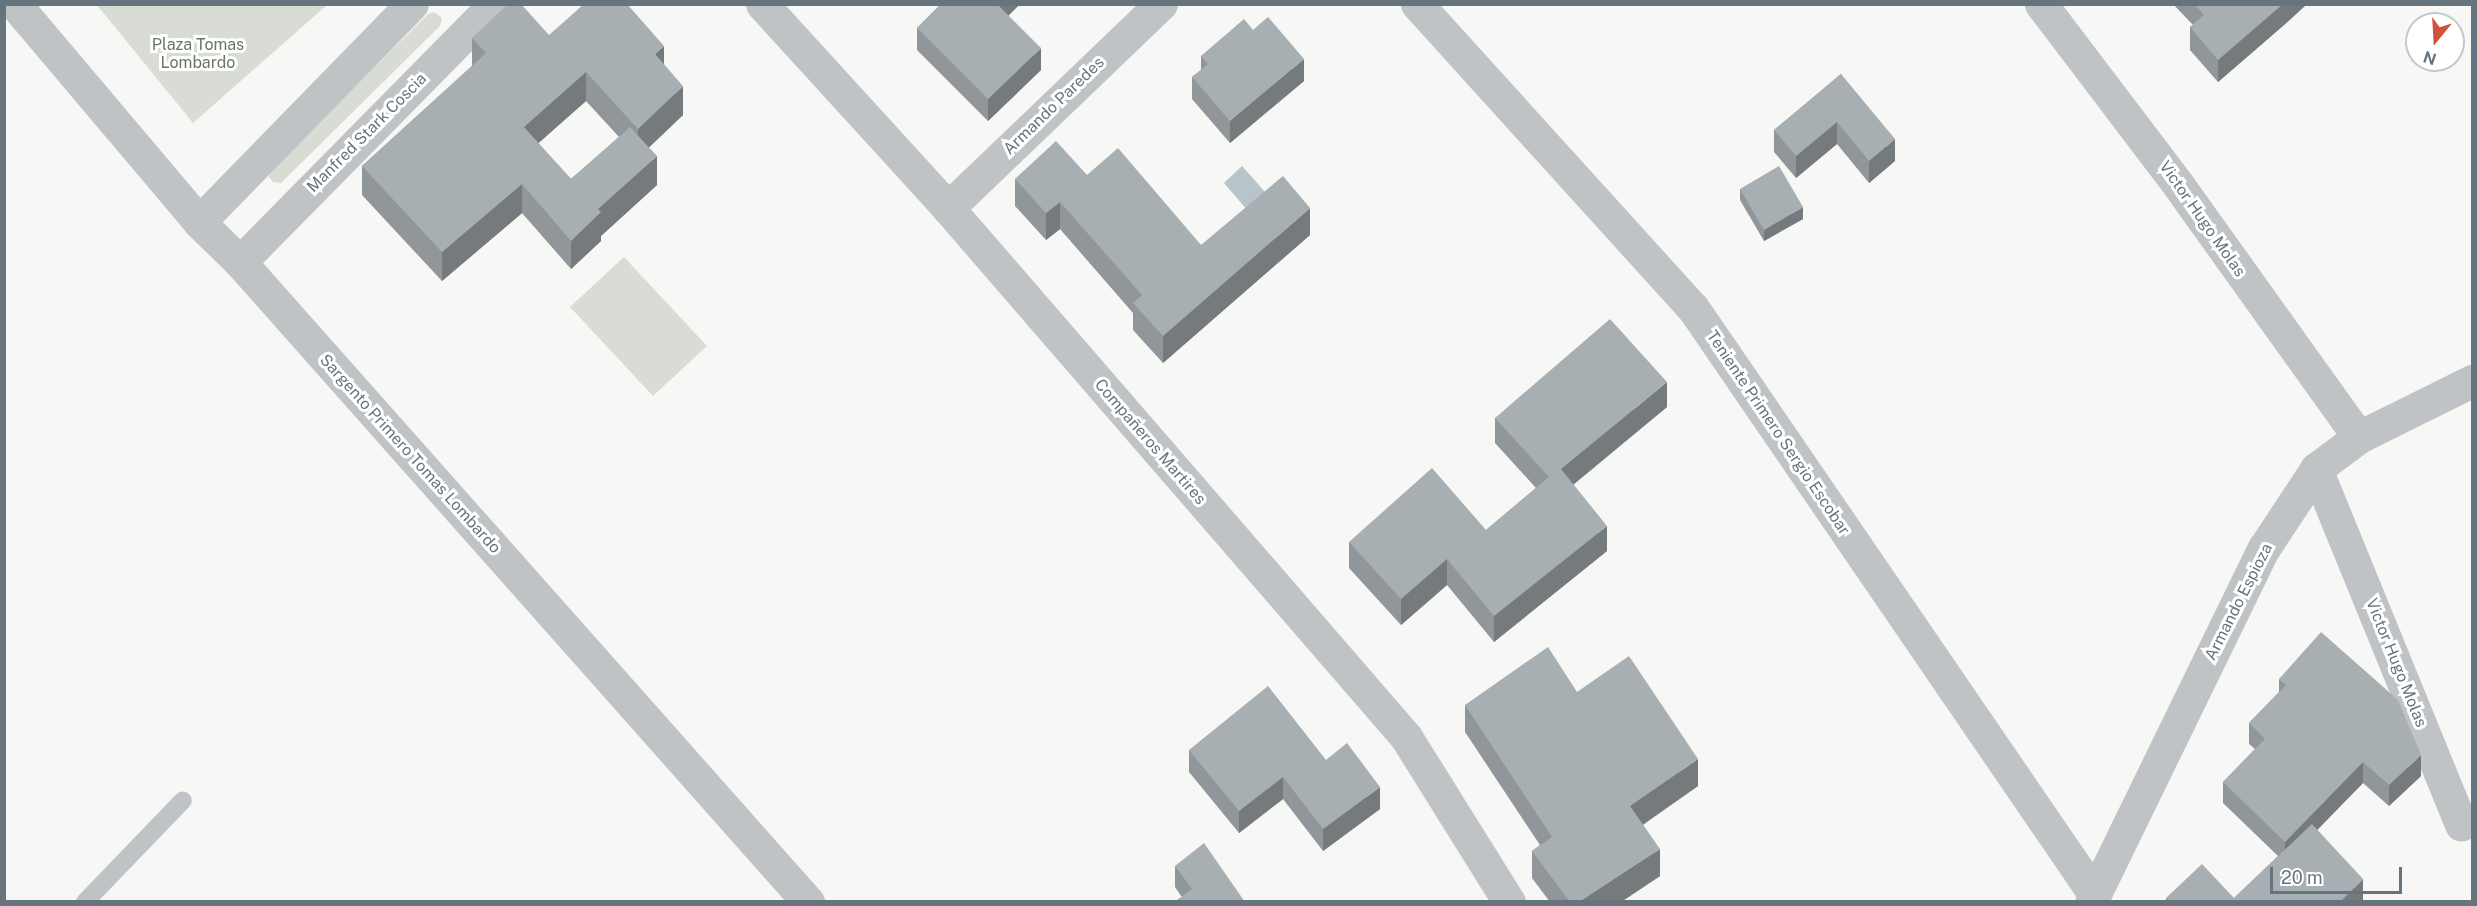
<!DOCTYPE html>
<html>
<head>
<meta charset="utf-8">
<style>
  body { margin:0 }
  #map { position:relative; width:2477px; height:906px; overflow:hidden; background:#f7f7f5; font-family:"Public Sans",sans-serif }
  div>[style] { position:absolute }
  .green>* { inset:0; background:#d8dcd4 }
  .water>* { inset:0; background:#b9c4c8 }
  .service>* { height:18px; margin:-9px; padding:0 9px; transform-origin:9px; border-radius:9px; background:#bfc3c6 }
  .minor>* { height:33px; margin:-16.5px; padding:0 16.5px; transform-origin:16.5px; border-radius:16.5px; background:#bfc3c6 }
  .tertiary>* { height:33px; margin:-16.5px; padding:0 16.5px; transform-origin:16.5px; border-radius:16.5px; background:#bfc3c6 }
  .wall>* { inset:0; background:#90969a }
  .shaded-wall>* { inset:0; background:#757a7d }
  .building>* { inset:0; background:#a7afb3 }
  span { translate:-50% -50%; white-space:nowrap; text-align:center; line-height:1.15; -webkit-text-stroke:6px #fff; paint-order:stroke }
  .park-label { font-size:16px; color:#687664 }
  .street-label { font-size:16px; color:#66757d }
  .frame { position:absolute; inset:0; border:6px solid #66757d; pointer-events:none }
  .north { position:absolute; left:2405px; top:12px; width:60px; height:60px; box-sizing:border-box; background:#fff; border:2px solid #c2c8cb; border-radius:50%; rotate:198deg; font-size:16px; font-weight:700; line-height:24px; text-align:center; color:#66757d }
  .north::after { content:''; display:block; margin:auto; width:21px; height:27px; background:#d1523b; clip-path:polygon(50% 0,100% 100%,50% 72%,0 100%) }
  .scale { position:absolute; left:2270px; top:867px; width:132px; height:27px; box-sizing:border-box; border:3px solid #66757d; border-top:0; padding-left:8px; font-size:18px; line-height:21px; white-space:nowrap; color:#66757d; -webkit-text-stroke:4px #fff; paint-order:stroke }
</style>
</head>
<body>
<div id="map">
  <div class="green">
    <div style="clip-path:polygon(97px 5px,327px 5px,193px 123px)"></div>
    <div style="clip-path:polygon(434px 12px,442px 18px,440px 26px,281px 183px,273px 182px,269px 177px,270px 170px,428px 14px)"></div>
    <div style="clip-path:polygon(624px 257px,707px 346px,653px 396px,570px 307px)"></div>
  </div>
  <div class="water">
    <div style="clip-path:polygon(1242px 166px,1273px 201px,1254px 218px,1224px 183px)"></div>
  </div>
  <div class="service">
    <div style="left:85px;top:902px;width:141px;rotate:-46.1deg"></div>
  </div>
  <div class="minor">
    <div style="left:762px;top:4px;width:276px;rotate:47.6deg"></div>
    <div style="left:948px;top:208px;width:700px;rotate:49.11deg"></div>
    <div style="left:1406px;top:737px;width:195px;rotate:58deg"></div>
    <div style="left:1417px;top:4px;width:411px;rotate:47.8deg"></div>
    <div style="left:1693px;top:308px;width:711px;rotate:55.6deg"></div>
    <div style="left:2041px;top:4px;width:228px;rotate:52.8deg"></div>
    <div style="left:2179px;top:186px;width:309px;rotate:54.4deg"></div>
    <div style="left:948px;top:208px;width:295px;rotate:-43.8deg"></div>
    <div style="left:199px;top:222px;width:305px;rotate:-45.7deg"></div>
    <div style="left:240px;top:262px;width:362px;rotate:-45.4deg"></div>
    <div style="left:2316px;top:469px;width:384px;rotate:67.8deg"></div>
    <div style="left:2091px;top:902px;width:394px;rotate:-64deg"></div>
    <div style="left:2264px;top:548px;width:95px;rotate:-56.6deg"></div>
    <div style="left:2316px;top:469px;width:54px;rotate:-36.7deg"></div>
    <div style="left:2359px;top:437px;width:126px;rotate:-26.4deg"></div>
  </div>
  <div class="tertiary">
    <div style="left:15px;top:4px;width:285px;rotate:49.8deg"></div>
    <div style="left:199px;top:222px;width:57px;rotate:44.3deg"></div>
    <div style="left:240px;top:262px;width:856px;rotate:48.41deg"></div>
  </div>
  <div class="wall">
    <div style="clip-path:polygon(941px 4px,1020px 4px,1008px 16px,1041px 70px,988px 121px,917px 50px,917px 28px)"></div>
    <div style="clip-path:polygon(2173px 4px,2307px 4px,2284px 25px,2218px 82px,2190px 50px,2190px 27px,2193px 25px)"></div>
    <div style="clip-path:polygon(1253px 30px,1304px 81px,1230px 143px,1192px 99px,1192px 77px,1201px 70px,1201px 56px)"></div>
    <div style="clip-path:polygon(evenodd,549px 35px,664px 64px,683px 115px,649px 147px,657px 185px,601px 236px,601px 241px,571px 269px,522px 213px,442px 281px,362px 195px,362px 166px,472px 66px,472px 38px,549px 35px,586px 101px,619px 137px,571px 179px,538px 143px,586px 101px)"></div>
    <div style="clip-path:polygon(1841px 74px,1895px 161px,1869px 183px,1837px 144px,1796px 178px,1774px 152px,1774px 130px)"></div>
    <div style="clip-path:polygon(1087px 175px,1201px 245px,1310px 235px,1163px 363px,1133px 330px,1133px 313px,1060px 229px,1046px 240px,1015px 206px,1015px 179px)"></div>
    <div style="clip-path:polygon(1740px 189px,1803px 219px,1764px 241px,1740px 200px)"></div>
    <div style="clip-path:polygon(1667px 407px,1573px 484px,1607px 551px,1494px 642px,1447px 585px,1401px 625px,1349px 568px,1349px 542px,1486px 530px,1536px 488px,1495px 443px,1495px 418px)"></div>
    <div style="clip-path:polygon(2279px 679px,2421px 776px,2389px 806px,2363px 783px,2317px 830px,2363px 902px,2166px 902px,2166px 898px,2234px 898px,2278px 856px,2223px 803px,2223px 782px,2255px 749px,2249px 744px,2249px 723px,2279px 692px)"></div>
    <div style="clip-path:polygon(1577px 692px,1698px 786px,1643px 825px,1660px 876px,1621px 902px,1550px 902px,1532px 878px,1532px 851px,1540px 845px,1465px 732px,1465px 705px)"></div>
    <div style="clip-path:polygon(1189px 750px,1326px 760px,1380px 809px,1323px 851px,1283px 799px,1239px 833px,1189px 772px)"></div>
    <div style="clip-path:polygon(1175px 866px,1245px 902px,1181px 896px,1175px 887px)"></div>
  </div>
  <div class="shaded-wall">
    <div style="clip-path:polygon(997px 4px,1020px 4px,997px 27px)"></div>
    <div style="clip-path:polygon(2283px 4px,2307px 4px,2284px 25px,2218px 82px,2218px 60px)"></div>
    <div style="clip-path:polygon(664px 46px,664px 75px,655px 54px)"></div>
    <div style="clip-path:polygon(1041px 48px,1041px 70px,988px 121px,988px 99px)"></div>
    <div style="clip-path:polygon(1304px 59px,1304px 81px,1230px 143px,1230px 121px)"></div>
    <div style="clip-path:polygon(586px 72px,586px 101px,524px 156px,524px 127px)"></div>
    <div style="clip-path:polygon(683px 86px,683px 115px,638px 158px,638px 129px)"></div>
    <div style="clip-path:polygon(1837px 122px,1837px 144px,1796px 178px,1796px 156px)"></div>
    <div style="clip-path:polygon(1895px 139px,1895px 161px,1869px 183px,1869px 161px)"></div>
    <div style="clip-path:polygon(657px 156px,657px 185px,601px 236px,601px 241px,571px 269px,571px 241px,598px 209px)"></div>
    <div style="clip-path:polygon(522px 184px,522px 213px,442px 281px,442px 252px)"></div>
    <div style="clip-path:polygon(1060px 202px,1060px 229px,1046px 240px,1046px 213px)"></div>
    <div style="clip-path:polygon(1803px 207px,1803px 219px,1764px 241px,1764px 230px)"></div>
    <div style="clip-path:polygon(1310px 208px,1310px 235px,1163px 363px,1163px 336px)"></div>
    <div style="clip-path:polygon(1667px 382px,1667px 407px,1561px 495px,1561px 469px)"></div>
    <div style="clip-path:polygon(1607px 526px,1607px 551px,1494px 642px,1494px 616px)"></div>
    <div style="clip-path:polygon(1447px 559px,1447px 585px,1401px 625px,1401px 599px)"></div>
    <div style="clip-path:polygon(2421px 755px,2421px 776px,2389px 806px,2389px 785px)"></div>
    <div style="clip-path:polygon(1698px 759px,1698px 786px,1630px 833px,1630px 806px)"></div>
    <div style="clip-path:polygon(2363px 762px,2363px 783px,2285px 863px,2285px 842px)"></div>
    <div style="clip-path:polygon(1283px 777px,1283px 799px,1239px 833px,1239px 811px)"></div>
    <div style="clip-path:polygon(1380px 787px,1380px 809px,1323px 851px,1323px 829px)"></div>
    <div style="clip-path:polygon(1660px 849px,1660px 876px,1621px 902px,1579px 902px)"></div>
    <div style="clip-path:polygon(2363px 879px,2363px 902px,2340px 902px)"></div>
  </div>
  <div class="building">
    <div style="clip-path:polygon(508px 4px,521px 4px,549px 35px,584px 4px,627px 4px,664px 46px,655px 54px,683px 86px,638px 129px,586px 72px,524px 127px,571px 179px,630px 127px,657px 156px,598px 209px,601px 212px,571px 241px,522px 184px,442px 252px,362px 166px,486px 53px,472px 38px)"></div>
    <div style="clip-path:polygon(941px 4px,997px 4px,1041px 48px,988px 99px,917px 28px)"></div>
    <div style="clip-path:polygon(2194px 4px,2283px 4px,2218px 60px,2190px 27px,2204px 15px)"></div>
    <div style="clip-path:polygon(1268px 17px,1304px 59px,1230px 121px,1192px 77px,1208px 64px,1201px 56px,1244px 19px,1253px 30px)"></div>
    <div style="clip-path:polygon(1841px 74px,1895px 139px,1869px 161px,1837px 122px,1796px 156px,1774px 130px)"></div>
    <div style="clip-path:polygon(1056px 141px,1087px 175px,1118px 148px,1201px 245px,1283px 176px,1310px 208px,1163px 336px,1133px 303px,1142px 295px,1060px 202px,1046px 213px,1015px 179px)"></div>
    <div style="clip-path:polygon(1779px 166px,1803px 207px,1764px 230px,1740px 189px)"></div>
    <div style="clip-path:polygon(1610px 319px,1667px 382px,1561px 469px,1607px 526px,1494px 616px,1447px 559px,1401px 599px,1349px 542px,1432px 468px,1486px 530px,1549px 477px,1495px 418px)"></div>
    <div style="clip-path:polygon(2321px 632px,2398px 700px,2421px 755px,2389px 785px,2363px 762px,2285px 842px,2223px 782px,2265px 739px,2249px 723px,2286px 685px,2279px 679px)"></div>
    <div style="clip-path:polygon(1548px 647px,1577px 692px,1629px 656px,1698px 759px,1630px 806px,1660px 849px,1579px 902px,1570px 902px,1532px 851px,1552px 837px,1465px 705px)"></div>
    <div style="clip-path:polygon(1268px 686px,1326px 760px,1347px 743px,1380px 787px,1323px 829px,1283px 777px,1239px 811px,1189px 750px)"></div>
    <div style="clip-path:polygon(2312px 824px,2363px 879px,2340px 902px,2170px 902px,2166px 898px,2202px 864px,2234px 898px)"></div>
    <div style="clip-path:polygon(1204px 843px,1245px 902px,1174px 902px,1192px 889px,1175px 866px)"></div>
  </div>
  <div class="park-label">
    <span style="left:198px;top:54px">Plaza Tomas<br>Lombardo</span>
  </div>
  <div class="street-label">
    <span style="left:1054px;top:106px;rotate:-44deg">Armando Paredes</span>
    <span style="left:367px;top:133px;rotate:-45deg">Manfred Stark Coscia</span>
    <span style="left:2202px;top:219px;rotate:55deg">Victor Hugo Molas</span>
    <span style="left:1778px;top:433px;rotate:56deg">Teniente Primero Sergio Escobar</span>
    <span style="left:1150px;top:442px;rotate:49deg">Compañeros Martires</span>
    <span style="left:410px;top:454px;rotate:48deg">Sargento Primero Tomas Lombardo</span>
    <span style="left:2239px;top:602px;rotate:-63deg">Armando Espioza</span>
    <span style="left:2396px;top:663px;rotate:68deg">Victor Hugo Molas</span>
  </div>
  <div class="frame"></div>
  <div class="north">N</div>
  <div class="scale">20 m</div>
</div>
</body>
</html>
